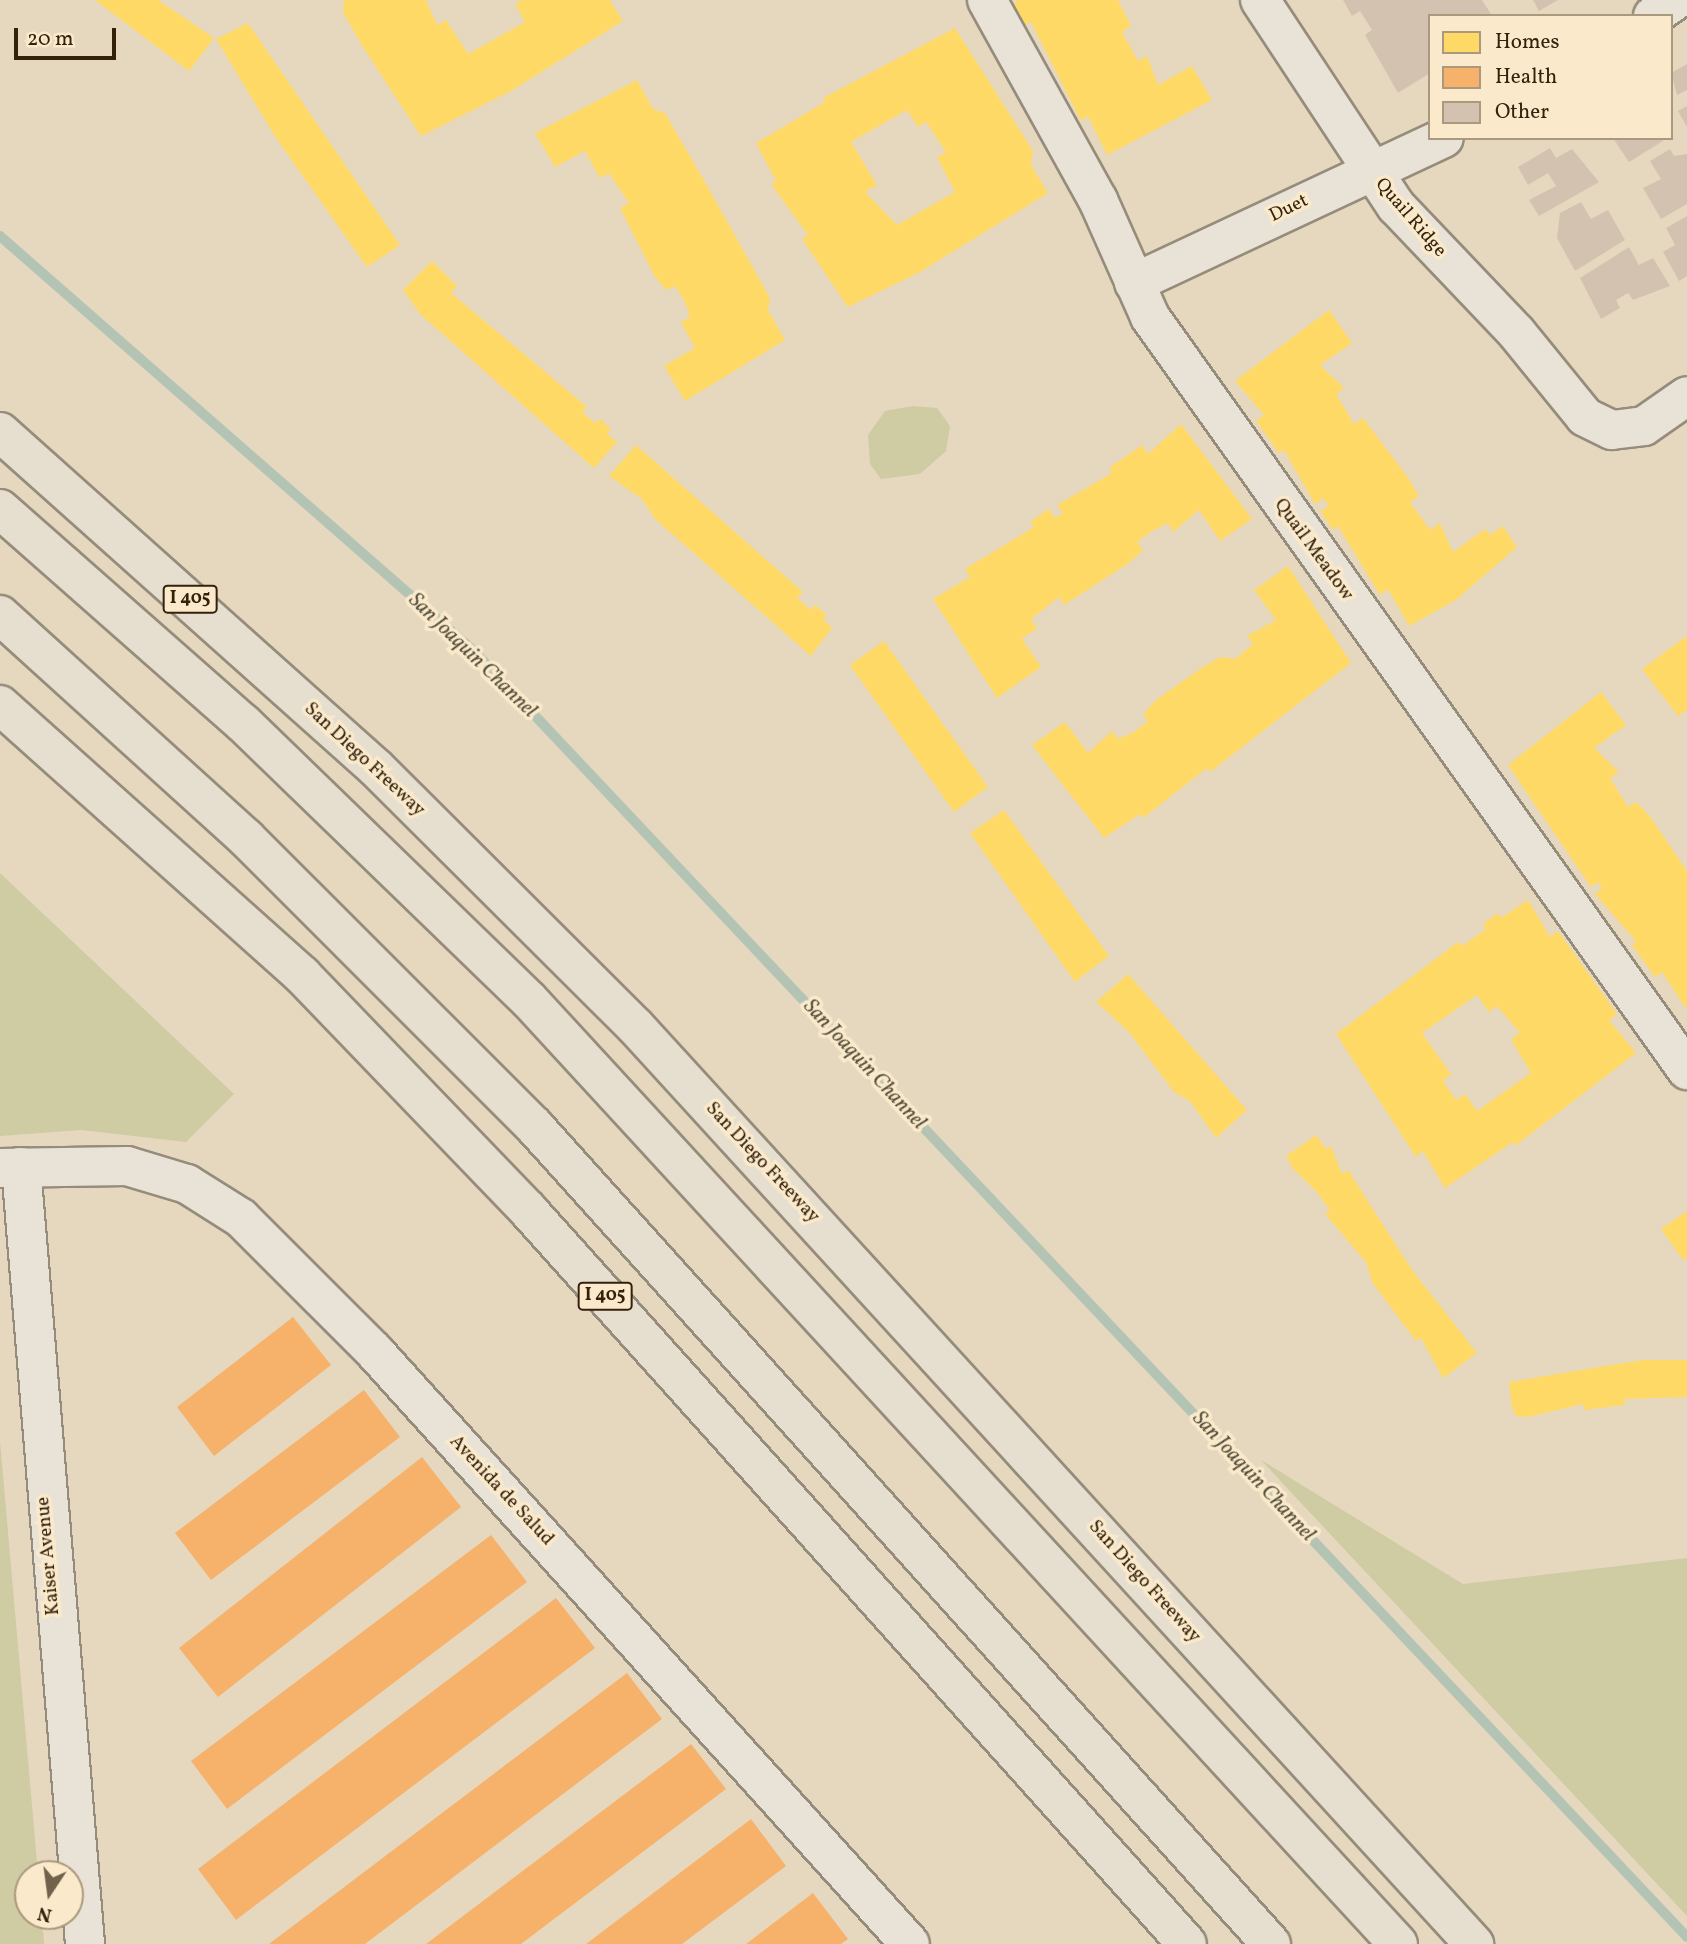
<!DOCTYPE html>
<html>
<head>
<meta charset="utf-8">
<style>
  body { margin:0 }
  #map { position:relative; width:1687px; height:1944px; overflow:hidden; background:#e6d8bf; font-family:Vollkorn,serif }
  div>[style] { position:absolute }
  .green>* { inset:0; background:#cfcba2 }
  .homes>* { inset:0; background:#ffd966 }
  .health>* { inset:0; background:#f6b26b }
  .stream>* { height:10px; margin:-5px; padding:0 5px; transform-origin:5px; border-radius:5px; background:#b4c4b4 }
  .building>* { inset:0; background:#d4c2b1 }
  .roads { filter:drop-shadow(2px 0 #968c7b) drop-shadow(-2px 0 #968c7b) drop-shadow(0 2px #968c7b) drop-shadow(0 -2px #968c7b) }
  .minor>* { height:38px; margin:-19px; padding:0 19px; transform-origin:19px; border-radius:19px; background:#e9e2d6 }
  .highway>* { height:38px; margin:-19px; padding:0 19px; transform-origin:19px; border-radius:19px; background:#e6decf }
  span { translate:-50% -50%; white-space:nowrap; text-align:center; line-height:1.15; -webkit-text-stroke:7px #fae9ca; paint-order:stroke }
  .shield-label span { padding:2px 5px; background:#fae9ca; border:2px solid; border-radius:5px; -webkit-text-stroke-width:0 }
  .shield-label { font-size:18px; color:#34210c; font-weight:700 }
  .street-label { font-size:19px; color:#34210c }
  .water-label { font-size:21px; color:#544f3d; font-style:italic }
  .legend { position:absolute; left:1428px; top:14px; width:245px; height:126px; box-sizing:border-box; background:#fae9ca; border:2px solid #ab997e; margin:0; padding:9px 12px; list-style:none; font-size:21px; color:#34210c }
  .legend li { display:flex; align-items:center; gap:14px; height:35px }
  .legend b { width:35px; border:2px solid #ab997e }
  .north { position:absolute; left:14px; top:1860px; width:70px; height:70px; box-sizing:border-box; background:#fae9ca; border:2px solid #ab997e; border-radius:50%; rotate:193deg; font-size:19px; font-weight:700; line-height:28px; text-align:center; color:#34210c }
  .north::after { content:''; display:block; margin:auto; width:24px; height:32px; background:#72614b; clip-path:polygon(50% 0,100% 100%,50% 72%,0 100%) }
  .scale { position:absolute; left:14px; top:28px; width:102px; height:32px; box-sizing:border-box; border:4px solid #34210c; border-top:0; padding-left:9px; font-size:21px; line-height:24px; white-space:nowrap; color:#34210c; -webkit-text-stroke:5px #fae9ca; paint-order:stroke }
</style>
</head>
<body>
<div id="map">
  <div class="green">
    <div style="clip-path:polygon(913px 406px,937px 408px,950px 426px,946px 451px,920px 474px,881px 479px,870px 464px,868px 435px,885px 411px)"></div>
    <div style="clip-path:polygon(0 873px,234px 1094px,186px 1142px,81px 1130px,0 1136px)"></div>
    <div style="clip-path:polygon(0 1441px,38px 1874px,28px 1874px,28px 1916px,42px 1916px,44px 1944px,0 1944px)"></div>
    <div style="clip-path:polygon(1261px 1460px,1463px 1584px,1687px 1558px,1687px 1916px)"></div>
  </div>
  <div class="homes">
    <div style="clip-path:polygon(95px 0,158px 0,214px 38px,189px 71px)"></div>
    <div style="clip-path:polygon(344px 0,426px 0,437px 25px,446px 20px,468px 54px,525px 22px,515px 4px,522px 0,610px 0,623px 21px,511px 91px,421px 136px,363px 47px,343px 12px)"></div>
    <div style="clip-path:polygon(1018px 0,1118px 0,1131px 26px,1122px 32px,1138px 61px,1147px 56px,1158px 85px,1192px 66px,1212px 100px,1107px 155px,1088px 116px,1081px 121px,1031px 22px,1025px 25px,1014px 4px)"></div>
    <div style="clip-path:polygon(248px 23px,400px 245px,367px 267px,276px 138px,216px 39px)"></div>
    <div style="clip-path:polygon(evenodd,955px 28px,1033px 151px,1031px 165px,1048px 193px,920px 272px,848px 307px,802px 239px,808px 235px,771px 184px,776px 181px,756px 143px,825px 102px,823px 98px,955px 28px,907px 110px,918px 127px,926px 122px,946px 152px,937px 157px,955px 192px,897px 225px,865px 192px,877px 185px,851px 142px,907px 110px)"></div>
    <div style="clip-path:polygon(637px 80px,653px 109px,665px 113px,705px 182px,770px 298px,768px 310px,785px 340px,685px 401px,664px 366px,695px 348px,681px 322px,690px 317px,684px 300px,675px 286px,666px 290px,654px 275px,620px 208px,629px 203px,609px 173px,600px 178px,585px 151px,555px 167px,535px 133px)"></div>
    <div style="clip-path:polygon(432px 261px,457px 286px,451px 293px,587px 407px,582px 412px,595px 423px,600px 419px,611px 429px,607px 434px,617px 442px,594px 468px,421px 315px,403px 290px)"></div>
    <div style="clip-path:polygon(1329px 310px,1352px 343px,1320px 365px,1344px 388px,1336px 394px,1354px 424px,1363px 418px,1409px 479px,1419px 496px,1410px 502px,1430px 530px,1440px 523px,1453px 552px,1485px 529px,1490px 535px,1503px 526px,1517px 547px,1456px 600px,1409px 626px,1388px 589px,1380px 595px,1338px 526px,1333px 530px,1320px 511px,1329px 506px,1323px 498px,1315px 504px,1284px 450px,1279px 453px,1256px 421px,1264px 415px,1235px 381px)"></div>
    <div style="clip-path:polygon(1181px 424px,1252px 519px,1220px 541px,1199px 510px,1173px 532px,1168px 523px,1152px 531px,1137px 542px,1143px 550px,1129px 563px,1064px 605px,1059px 597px,1031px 619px,1037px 628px,1022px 639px,1041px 667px,997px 698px,933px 599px,970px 577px,965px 569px,1034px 527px,1030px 522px,1049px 509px,1055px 518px,1063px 513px,1057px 505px,1112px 473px,1109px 468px,1142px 445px,1148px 454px)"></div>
    <div style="clip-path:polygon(636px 445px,803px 592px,797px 598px,811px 610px,815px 605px,827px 615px,823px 619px,832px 628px,811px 656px,655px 519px,642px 499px,609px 476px)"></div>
    <div style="clip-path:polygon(1288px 566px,1351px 663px,1210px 772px,1207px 768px,1143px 818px,1140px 814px,1104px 838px,1032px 745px,1065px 722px,1088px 753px,1112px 731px,1118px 739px,1134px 732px,1148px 721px,1143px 714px,1156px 700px,1203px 667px,1220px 657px,1235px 659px,1253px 644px,1247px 636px,1276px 620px,1254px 590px)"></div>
    <div style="clip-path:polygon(1687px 636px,1687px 710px,1678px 716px,1642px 669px)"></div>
    <div style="clip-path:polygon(884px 641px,988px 787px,954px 812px,850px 665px)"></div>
    <div style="clip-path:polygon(1601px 692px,1626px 725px,1594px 748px,1619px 772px,1610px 778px,1628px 807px,1636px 802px,1649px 815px,1687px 871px,1687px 1010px,1662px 972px,1655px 977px,1632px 945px,1636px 941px,1595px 894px,1602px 888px,1598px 882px,1591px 887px,1508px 765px)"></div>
    <div style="clip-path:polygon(1004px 810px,1109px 956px,1075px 982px,970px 833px)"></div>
    <div style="clip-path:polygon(evenodd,1528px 900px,1550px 937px,1558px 931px,1617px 1014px,1609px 1020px,1636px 1053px,1515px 1146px,1513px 1142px,1445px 1188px,1423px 1151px,1416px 1157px,1336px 1034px,1458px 942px,1462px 946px,1486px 929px,1483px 924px,1498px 913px,1501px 918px,1528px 900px,1477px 995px,1489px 1012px,1497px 1006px,1520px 1033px,1511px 1039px,1531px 1073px,1477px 1111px,1465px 1094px,1456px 1100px,1443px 1081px,1451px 1074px,1422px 1033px,1477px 995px)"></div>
    <div style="clip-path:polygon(1128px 974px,1247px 1110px,1216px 1138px,1190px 1101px,1174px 1092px,1129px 1032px,1096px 1002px)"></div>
    <div style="clip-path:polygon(1316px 1135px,1326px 1149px,1331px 1146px,1342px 1174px,1348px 1170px,1412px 1270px,1477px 1353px,1443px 1378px,1421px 1338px,1416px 1341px,1404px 1325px,1372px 1282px,1366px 1262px,1325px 1214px,1330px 1211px,1317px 1192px,1293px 1169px,1286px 1156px)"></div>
    <div style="clip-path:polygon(1687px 1211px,1687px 1257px,1683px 1260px,1661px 1229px)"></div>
    <div style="clip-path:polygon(1642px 1360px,1687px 1360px,1687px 1397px,1624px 1399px,1625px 1405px,1584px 1410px,1583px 1404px,1528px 1417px,1516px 1416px,1512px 1408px,1509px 1382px)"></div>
  </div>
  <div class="health">
    <div style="clip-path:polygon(293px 1317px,331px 1365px,214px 1456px,177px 1407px)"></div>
    <div style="clip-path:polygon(364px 1390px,400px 1437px,211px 1580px,175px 1533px)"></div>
    <div style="clip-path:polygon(422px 1457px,461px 1507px,218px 1697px,179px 1648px)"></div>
    <div style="clip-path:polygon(491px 1535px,527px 1582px,227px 1809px,191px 1761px)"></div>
    <div style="clip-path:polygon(556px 1598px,595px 1648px,236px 1920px,198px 1869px)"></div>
    <div style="clip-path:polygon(627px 1673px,662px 1719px,365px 1944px,269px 1944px)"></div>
    <div style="clip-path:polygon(691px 1744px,726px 1789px,521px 1944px,426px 1944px)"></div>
    <div style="clip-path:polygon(751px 1819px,786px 1866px,682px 1944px,586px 1944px)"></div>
    <div style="clip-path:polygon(813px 1893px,848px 1939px,841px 1944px,746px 1944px)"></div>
  </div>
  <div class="stream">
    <div style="left:0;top:236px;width:629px;rotate:41.19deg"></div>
    <div style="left:473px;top:650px;width:1769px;rotate:46.67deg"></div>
  </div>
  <div class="building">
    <div style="clip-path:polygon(1343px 0,1482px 0,1491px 14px,1430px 16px,1430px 73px,1398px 93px,1365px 35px,1372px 30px,1360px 11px,1352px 16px)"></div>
    <div style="clip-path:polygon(1533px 0,1558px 0,1539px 11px)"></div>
    <div style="clip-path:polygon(1687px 64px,1687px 90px,1677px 95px,1671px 73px)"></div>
    <div style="clip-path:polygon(1687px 106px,1687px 127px,1678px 111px)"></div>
    <div style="clip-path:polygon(1613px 138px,1662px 138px,1663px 141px,1629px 162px)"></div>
    <div style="clip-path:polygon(1550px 148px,1556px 158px,1572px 149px,1599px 182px,1539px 216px,1529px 200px,1556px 186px,1548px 173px,1528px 185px,1518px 167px)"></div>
    <div style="clip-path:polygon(1670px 149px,1674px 156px,1687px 154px,1687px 204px,1661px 219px,1643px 188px,1661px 179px,1650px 161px)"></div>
    <div style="clip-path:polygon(1581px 202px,1591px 219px,1608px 210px,1625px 240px,1575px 271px,1557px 238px,1560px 213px)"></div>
    <div style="clip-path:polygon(1687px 216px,1687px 276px,1679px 281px,1663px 252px,1675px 245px,1666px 228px)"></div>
    <div style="clip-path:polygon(1629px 247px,1639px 265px,1653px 258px,1670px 286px,1633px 300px,1628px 293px,1616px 300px,1620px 308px,1601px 319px,1580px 278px)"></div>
  </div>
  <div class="roads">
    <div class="minor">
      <div style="left:987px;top:0;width:229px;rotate:61deg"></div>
      <div style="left:1098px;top:200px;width:128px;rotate:66deg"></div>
      <div style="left:1150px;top:317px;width:925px;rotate:54.51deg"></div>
      <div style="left:1260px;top:0;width:247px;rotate:56.6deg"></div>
      <div style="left:1396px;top:206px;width:174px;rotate:46.4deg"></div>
      <div style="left:1516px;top:332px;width:109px;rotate:50.9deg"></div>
      <div style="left:1585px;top:417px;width:30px;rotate:26deg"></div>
      <div style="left:1612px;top:430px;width:32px;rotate:-7deg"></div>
      <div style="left:1644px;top:426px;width:52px;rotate:-34.9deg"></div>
      <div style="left:1653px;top:16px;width:28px;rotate:-35deg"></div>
      <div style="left:1134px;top:283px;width:342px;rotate:-25.1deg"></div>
      <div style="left:21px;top:1167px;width:780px;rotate:85.29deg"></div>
      <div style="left:0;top:1168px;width:127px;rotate:-0.9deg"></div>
      <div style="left:127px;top:1166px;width:63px;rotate:16.7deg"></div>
      <div style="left:187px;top:1184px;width:64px;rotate:32.2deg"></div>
      <div style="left:241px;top:1218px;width:188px;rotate:45deg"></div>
      <div style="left:374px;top:1351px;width:799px;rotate:47.89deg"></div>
    </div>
    <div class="highway">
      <div style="left:0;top:432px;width:504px;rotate:41.78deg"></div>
      <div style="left:376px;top:768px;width:366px;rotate:44.9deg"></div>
      <div style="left:635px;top:1026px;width:1244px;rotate:47.57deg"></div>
      <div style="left:0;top:509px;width:324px;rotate:41.4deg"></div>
      <div style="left:243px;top:723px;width:398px;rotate:44.1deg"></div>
      <div style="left:529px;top:1000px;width:1283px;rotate:47.37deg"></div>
      <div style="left:0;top:615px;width:332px;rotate:42.2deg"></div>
      <div style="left:246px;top:838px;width:407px;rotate:45deg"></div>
      <div style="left:534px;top:1126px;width:1101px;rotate:47.98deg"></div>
      <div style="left:0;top:705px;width:405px;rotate:41.8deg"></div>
      <div style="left:302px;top:975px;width:326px;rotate:46.1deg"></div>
      <div style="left:528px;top:1210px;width:986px;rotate:48.08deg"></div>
    </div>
  </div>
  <div class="shield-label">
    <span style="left:190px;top:599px">I 405</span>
    <span style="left:605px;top:1296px">I 405</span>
  </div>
  <div class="street-label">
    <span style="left:1289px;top:209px;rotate:-26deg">Duet</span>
    <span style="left:1410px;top:218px;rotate:49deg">Quail Ridge</span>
    <span style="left:1313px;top:550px;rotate:54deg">Quail Meadow</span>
    <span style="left:364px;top:760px;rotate:43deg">San Diego Freeway</span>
    <span style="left:762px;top:1163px;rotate:47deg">San Diego Freeway</span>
    <span style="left:501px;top:1491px;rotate:47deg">Avenida de Salud</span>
    <span style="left:49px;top:1556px;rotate:-95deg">Kaiser Avenue</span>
    <span style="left:1144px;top:1582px;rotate:48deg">San Diego Freeway</span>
  </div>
  <div class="water-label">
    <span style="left:472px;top:656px;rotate:44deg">San Joaquin Channel</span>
    <span style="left:864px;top:1065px;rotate:47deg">San Joaquin Channel</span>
    <span style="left:1253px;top:1477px;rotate:47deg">San Joaquin Channel</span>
  </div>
  <ul class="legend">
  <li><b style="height:19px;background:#ffd966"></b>Homes</li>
  <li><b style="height:19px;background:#f6b26b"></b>Health</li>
  <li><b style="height:19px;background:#d4c2b1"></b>Other</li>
  </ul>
  <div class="north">N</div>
  <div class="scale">20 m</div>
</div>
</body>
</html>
